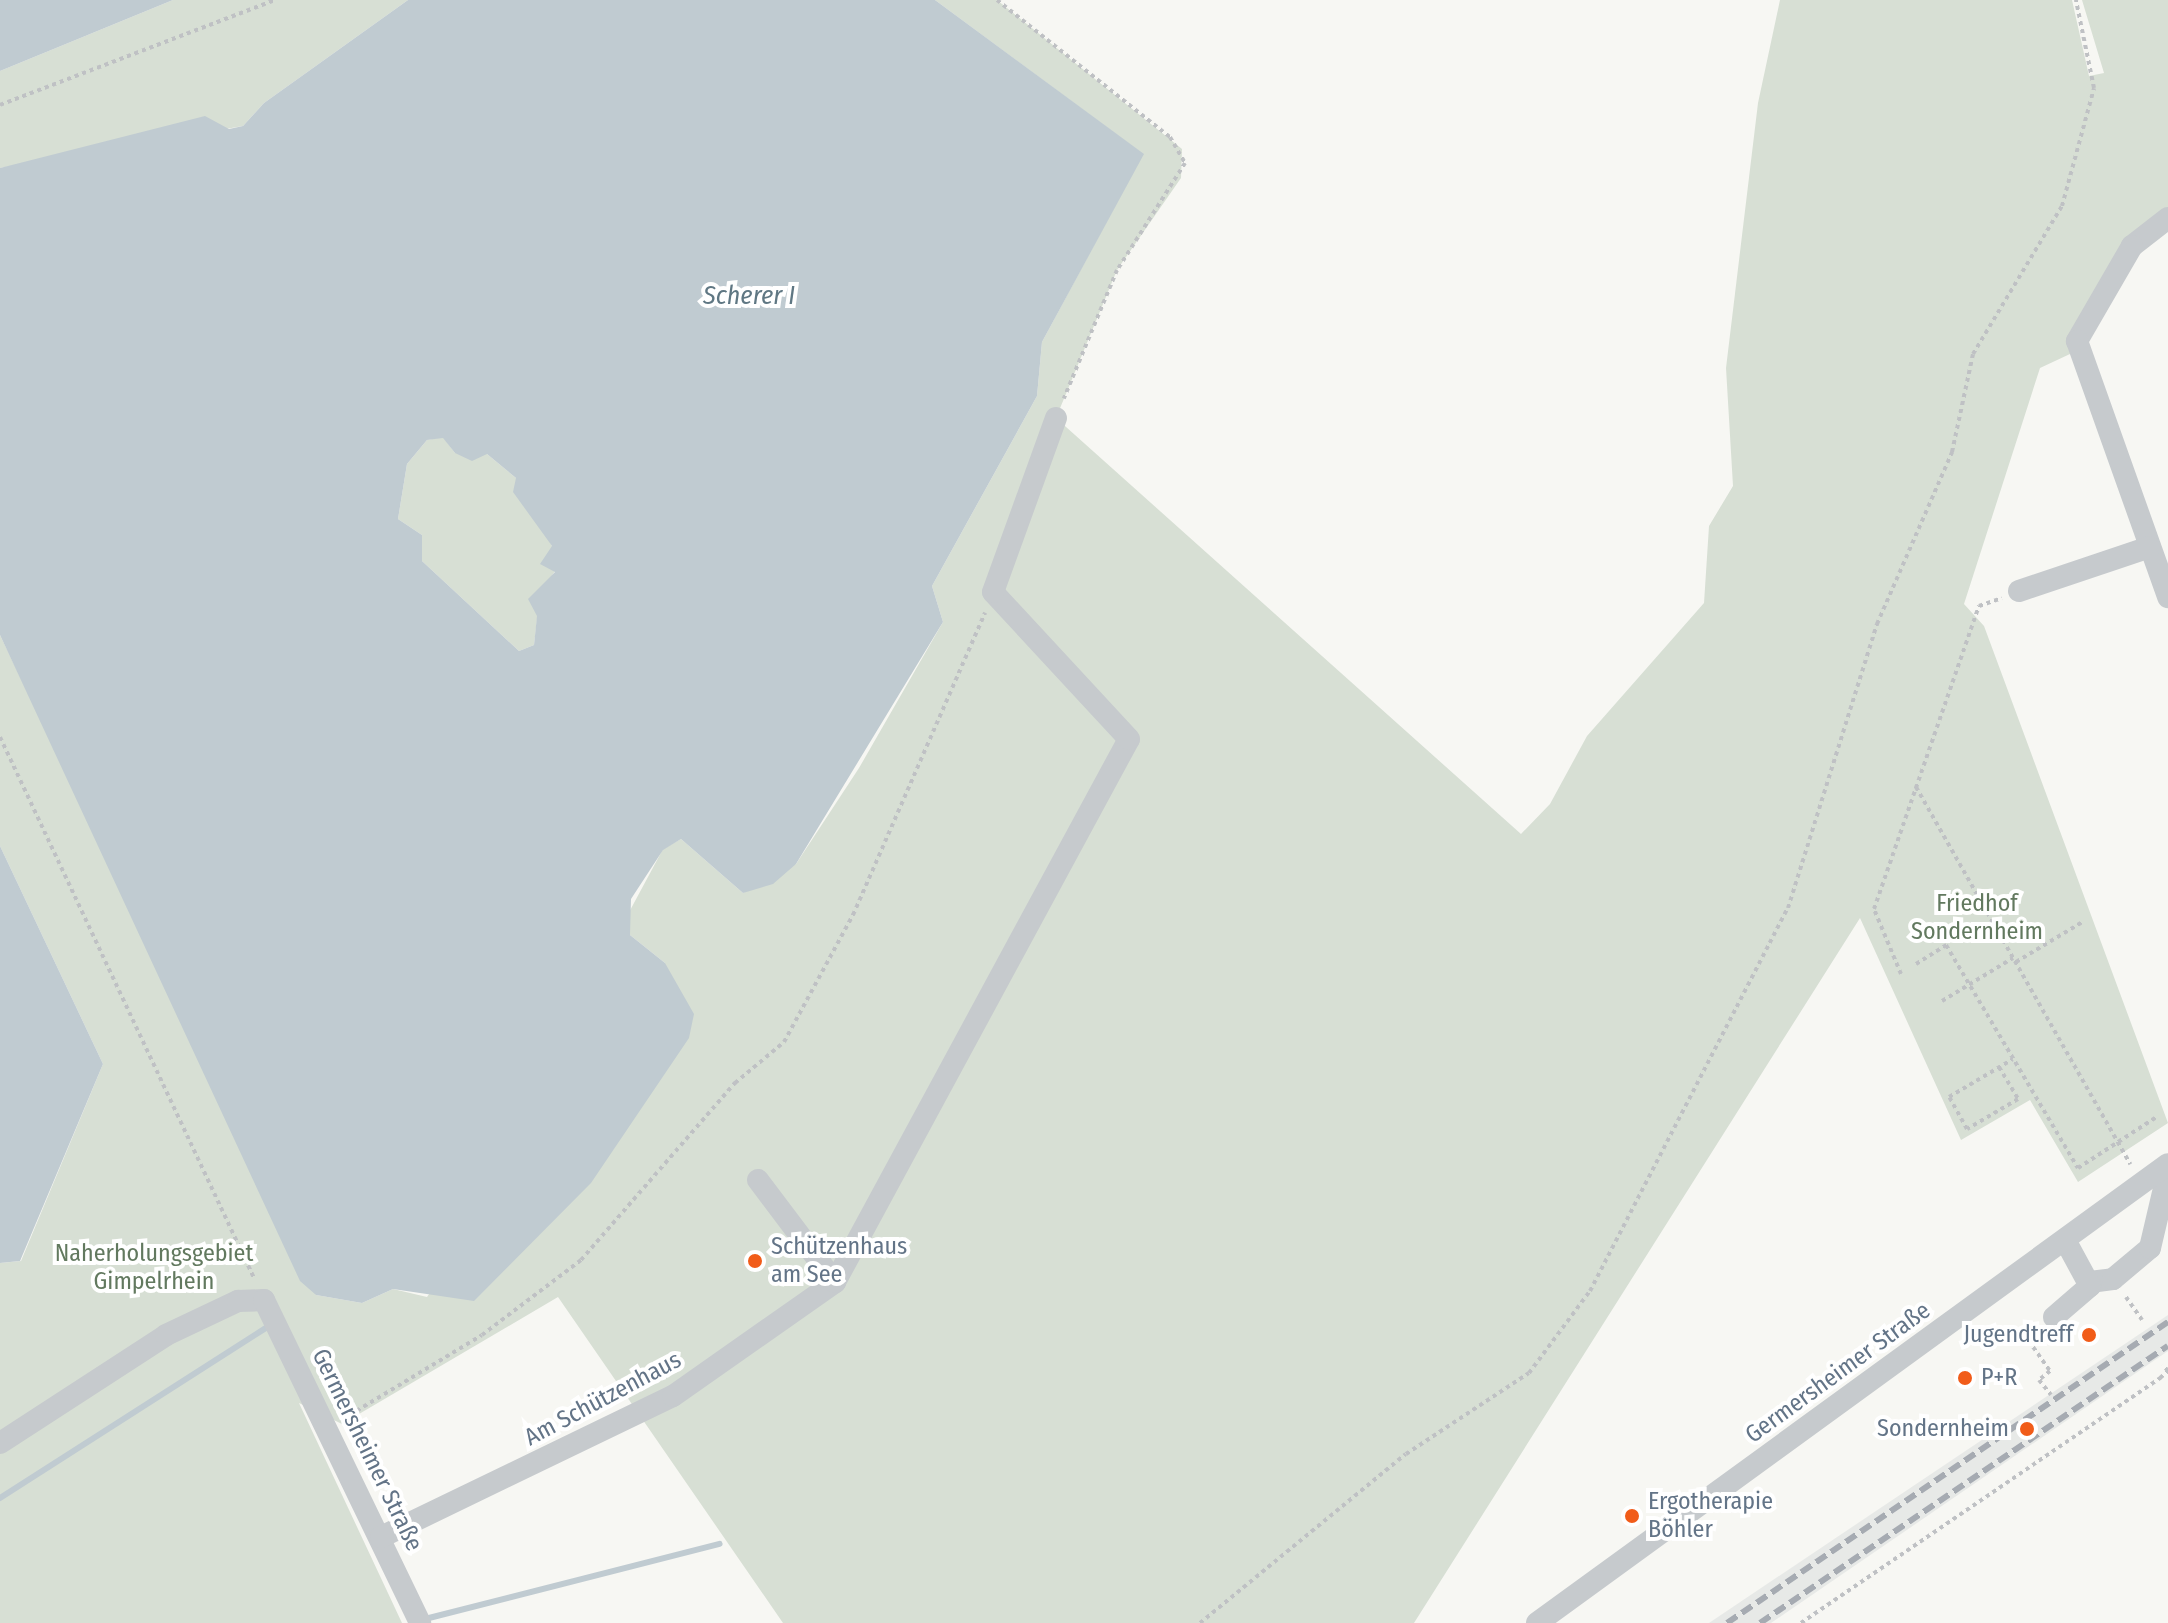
<!DOCTYPE html>
<html>
<head>
<meta charset="utf-8">
<style>
  body { margin:0 }
  #map { position:relative; width:2168px; height:1623px; overflow:hidden; background:#f7f7f3; font-family:"Fira Sans Condensed",sans-serif }
  div>[style] { position:absolute }
  .built>* { inset:0; background:#e7e9e7 }
  .green>* { inset:0; background:#d7dfd4 }
  .water>* { inset:0; background:#c0cbd1 }
  .stream>* { height:6px; margin:-3px; padding:0 3px; transform-origin:3px; border-radius:3px; background:#c0cbd1 }
  .path>* { height:4px; margin-top:-2px; transform-origin:0; background:repeating-linear-gradient(90deg,#bfc1c4 0 4px,transparent 0 8px) }
  .minor>* { height:22px; margin:-11px; padding:0 11px; transform-origin:11px; border-radius:11px; background:#c6cacd }
  .rail>* { height:6px; margin-top:-3px; transform-origin:0; background:repeating-linear-gradient(90deg,#a6abb2 0 12px,transparent 0 18px) }
  .dots>* { width:22px; height:22px; translate:-50% -50%; box-sizing:border-box; border:4px solid #fff; border-radius:50% }
  span { translate:-50% -50%; white-space:nowrap; text-align:center; line-height:1.15; -webkit-text-stroke:8px #fff; paint-order:stroke }
  .park-label { font-size:24px; color:#62795f }
  .poi-label { font-size:24px; color:#637487 }
  .left { translate:0 -50%; text-align:left }
  .right { translate:-100% -50%; text-align:right }
  .street-label { font-size:24px; color:#637487 }
  .water-label { font-size:26px; color:#5f7783; font-style:italic }
</style>
</head>
<body>
<div id="map">
  <div class="built">
    <div style="clip-path:polygon(2168px 1315px,2168px 1351px,1771px 1623px,1709px 1623px)"></div>
  </div>
  <div class="green">
    <div style="clip-path:polygon(173px 0,408px 0,264px 103px,243px 126px,0 168px,0 71px)"></div>
    <div style="clip-path:polygon(935px 0,997px 0,1182px 149px,1181px 178px,1117px 270px,1056px 418px,1521px 834px,1550px 804px,1587px 736px,1704px 603px,1709px 526px,1733px 486px,1726px 368px,1758px 103px,1780px 0,2072px 0,2089px 76px,2104px 73px,2082px 0,2168px 0,2168px 225px,2155px 228px,2070px 354px,2040px 368px,1964px 604px,1984px 626px,2168px 1123px,2078px 1182px,2030px 1100px,1961px 1140px,1860px 918px,1414px 1623px,783px 1623px,558px 1297px,342px 1424px,299px 1403px,402px 1623px,0 1623px,0 1263px,21px 1261px,103px 1064px,0 846px,0 635px,316px 1295px,362px 1303px,393px 1289px,427px 1297px,665px 963px,630px 935px,627px 916px,663px 849px,681px 839px,743px 893px,796px 864px,859px 768px,943px 622px,932px 586px,1037px 396px,1042px 342px,1143px 154px)"></div>
    <div style="clip-path:polygon(443px 437px,455px 453px,487px 454px,516px 478px,552px 546px,555px 571px,540px 593px,534px 645px,519px 651px,422px 561px,422px 535px,398px 519px,407px 464px,427px 440px)"></div>
  </div>
  <div class="water">
    <div style="clip-path:polygon(0 0,173px 0,0 71px)"></div>
    <div style="clip-path:polygon(evenodd,408px 0,935px 0,1144px 154px,1042px 342px,1037px 396px,932px 586px,943px 622px,796px 864px,773px 884px,743px 893px,681px 839px,663px 850px,631px 899px,630px 935px,665px 963px,694px 1014px,689px 1038px,591px 1183px,474px 1301px,393px 1289px,362px 1303px,316px 1295px,300px 1281px,0 635px,0 168px,205px 116px,229px 129px,243px 126px,264px 103px,408px 0,443px 438px,455px 453px,472px 461px,487px 454px,516px 478px,513px 492px,552px 546px,540px 564px,555px 572px,528px 599px,537px 616px,534px 645px,519px 651px,422px 561px,422px 535px,398px 519px,407px 464px,427px 440px,443px 438px)"></div>
    <div style="clip-path:polygon(0 846px,103px 1064px,20px 1261px,0 1263px)"></div>
  </div>
  <div class="stream">
    <div style="left:0;top:1498px;width:319px;rotate:-32.6deg"></div>
    <div style="left:425px;top:1619px;width:304px;rotate:-14.3deg"></div>
  </div>
  <div class="path">
    <div style="left:997px;top:0;width:221px;rotate:38.4deg"></div>
    <div style="left:1170px;top:137px;width:30px;rotate:60deg"></div>
    <div style="left:1185px;top:163px;width:127px;rotate:122.4deg"></div>
    <div style="left:1117px;top:270px;width:139px;rotate:112.5deg"></div>
    <div style="left:0;top:105px;width:294px;rotate:-20.9deg"></div>
    <div style="left:0;top:737px;width:598px;rotate:64.85deg"></div>
    <div style="left:1916px;top:787px;width:434px;rotate:60.4deg"></div>
    <div style="left:2016px;top:962px;width:79px;rotate:-31.1deg"></div>
    <div style="left:1916px;top:964px;width:36px;rotate:-32deg"></div>
    <div style="left:1946px;top:945px;width:259px;rotate:59.4deg"></div>
    <div style="left:2078px;top:1168px;width:95px;rotate:-33deg"></div>
    <div style="left:1901px;top:974px;width:70px;rotate:-112.6deg"></div>
    <div style="left:1874px;top:909px;width:321px;rotate:-70.9deg"></div>
    <div style="left:1979px;top:606px;width:24px;rotate:-19deg"></div>
    <div style="left:1942px;top:1001px;width:83px;rotate:-31.2deg"></div>
    <div style="left:1999px;top:1067px;width:37px;rotate:59deg"></div>
    <div style="left:2018px;top:1099px;width:59px;rotate:149.5deg"></div>
    <div style="left:1967px;top:1129px;width:37px;rotate:-119deg"></div>
    <div style="left:1949px;top:1097px;width:74px;rotate:-30.7deg"></div>
    <div style="left:2126px;top:1297px;width:28px;rotate:55deg"></div>
    <div style="left:2024px;top:1334px;width:45px;rotate:54.9deg"></div>
    <div style="left:2050px;top:1371px;width:14px;rotate:141deg"></div>
    <div style="left:2039px;top:1380px;width:19px;rotate:51deg"></div>
    <div style="left:343px;top:1419px;width:162px;rotate:-31.1deg"></div>
    <div style="left:482px;top:1335px;width:124px;rotate:-37.1deg"></div>
    <div style="left:581px;top:1260px;width:235px;rotate:-49deg"></div>
    <div style="left:735px;top:1083px;width:64px;rotate:-39.9deg"></div>
    <div style="left:784px;top:1042px;width:145px;rotate:-61.5deg"></div>
    <div style="left:853px;top:915px;width:330px;rotate:-66.4deg"></div>
    <div style="left:1200px;top:1623px;width:266px;rotate:-39.4deg"></div>
    <div style="left:1406px;top:1454px;width:147px;rotate:-33.4deg"></div>
    <div style="left:1529px;top:1373px;width:102px;rotate:-53.4deg"></div>
    <div style="left:1590px;top:1291px;width:431px;rotate:-62.7deg"></div>
    <div style="left:1788px;top:908px;width:298px;rotate:-72.6deg"></div>
    <div style="left:1877px;top:624px;width:188px;rotate:-66.4deg"></div>
    <div style="left:1952px;top:452px;width:100px;rotate:-77.9deg"></div>
    <div style="left:1973px;top:354px;width:173px;rotate:-59deg"></div>
    <div style="left:2062px;top:206px;width:122px;rotate:-74.8deg"></div>
    <div style="left:2094px;top:88px;width:90px;rotate:-101.6deg"></div>
    <div style="left:1801px;top:1623px;width:435px;rotate:-34.3deg"></div>
    <div style="left:2160px;top:1378px;width:11px;rotate:-41deg"></div>
    <div style="left:2168px;top:1371px;width:8px;rotate:-130deg"></div>
  </div>
  <div class="minor">
    <div style="left:2168px;top:218px;width:46px;rotate:142.1deg"></div>
    <div style="left:2132px;top:246px;width:110px;rotate:120.1deg"></div>
    <div style="left:2077px;top:341px;width:272px;rotate:70.4deg"></div>
    <div style="left:2019px;top:591px;width:138px;rotate:-18.6deg"></div>
    <div style="left:758px;top:1180px;width:128px;rotate:53deg"></div>
    <div style="left:2090px;top:1282px;width:23px;rotate:-7deg"></div>
    <div style="left:2113px;top:1279px;width:48px;rotate:-40deg"></div>
    <div style="left:2150px;top:1248px;width:79px;rotate:-76.8deg"></div>
    <div style="left:2054px;top:1317px;width:48px;rotate:-40.7deg"></div>
    <div style="left:2090px;top:1286px;width:52px;rotate:-118.5deg"></div>
    <div style="left:0;top:1443px;width:198px;rotate:-33deg"></div>
    <div style="left:166px;top:1335px;width:80px;rotate:-25.3deg"></div>
    <div style="left:238px;top:1301px;width:26px;rotate:-2deg"></div>
    <div style="left:264px;top:1300px;width:359px;rotate:64.2deg"></div>
    <div style="left:381px;top:1537px;width:324px;rotate:-25.8deg"></div>
    <div style="left:673px;top:1396px;width:198px;rotate:-35.1deg"></div>
    <div style="left:835px;top:1282px;width:617px;rotate:-61.57deg"></div>
    <div style="left:1129px;top:739px;width:200px;rotate:-132.8deg"></div>
    <div style="left:993px;top:592px;width:185px;rotate:-70.1deg"></div>
    <div style="left:1537px;top:1623px;width:780px;rotate:-36.03deg"></div>
  </div>
  <div class="rail">
    <div style="left:1727px;top:1623px;width:534px;rotate:-34.32deg"></div>
    <div style="left:1760px;top:1623px;width:493px;rotate:-34.2deg"></div>
  </div>
  <div class="dots">
    <div style="left:755px;top:1261px;background:#f15c19"></div>
    <div style="left:2089px;top:1335px;background:#f15c19"></div>
    <div style="left:1965px;top:1378px;background:#f15c19"></div>
    <div style="left:2027px;top:1429px;background:#f15c19"></div>
    <div style="left:1632px;top:1516px;background:#f15c19"></div>
  </div>
  <div class="park-label">
    <span style="left:1977px;top:918px">Friedhof<br>Sondernheim</span>
    <span style="left:154px;top:1268px">Naherholungsgebiet<br>Gimpelrhein</span>
  </div>
  <div class="poi-label">
    <span class="left" style="left:771px;top:1261px">Schützenhaus<br>am See</span>
    <span class="right" style="left:2073px;top:1335px">Jugendtreff</span>
    <span class="left" style="left:1981px;top:1378px">P+R</span>
    <span class="right" style="left:2009px;top:1429px">Sondernheim</span>
    <span class="left" style="left:1648px;top:1516px">Ergotherapie<br>Böhler</span>
  </div>
  <div class="street-label">
    <span style="left:1838px;top:1373px;rotate:-36deg">Germersheimer Straße</span>
    <span style="left:603px;top:1399px;rotate:-28deg">Am Schützenhaus</span>
    <span style="left:367px;top:1450px;rotate:64deg">Germersheimer Straße</span>
  </div>
  <div class="water-label">
    <span style="left:749px;top:296px">Scherer I</span>
  </div>
</div>
</body>
</html>
